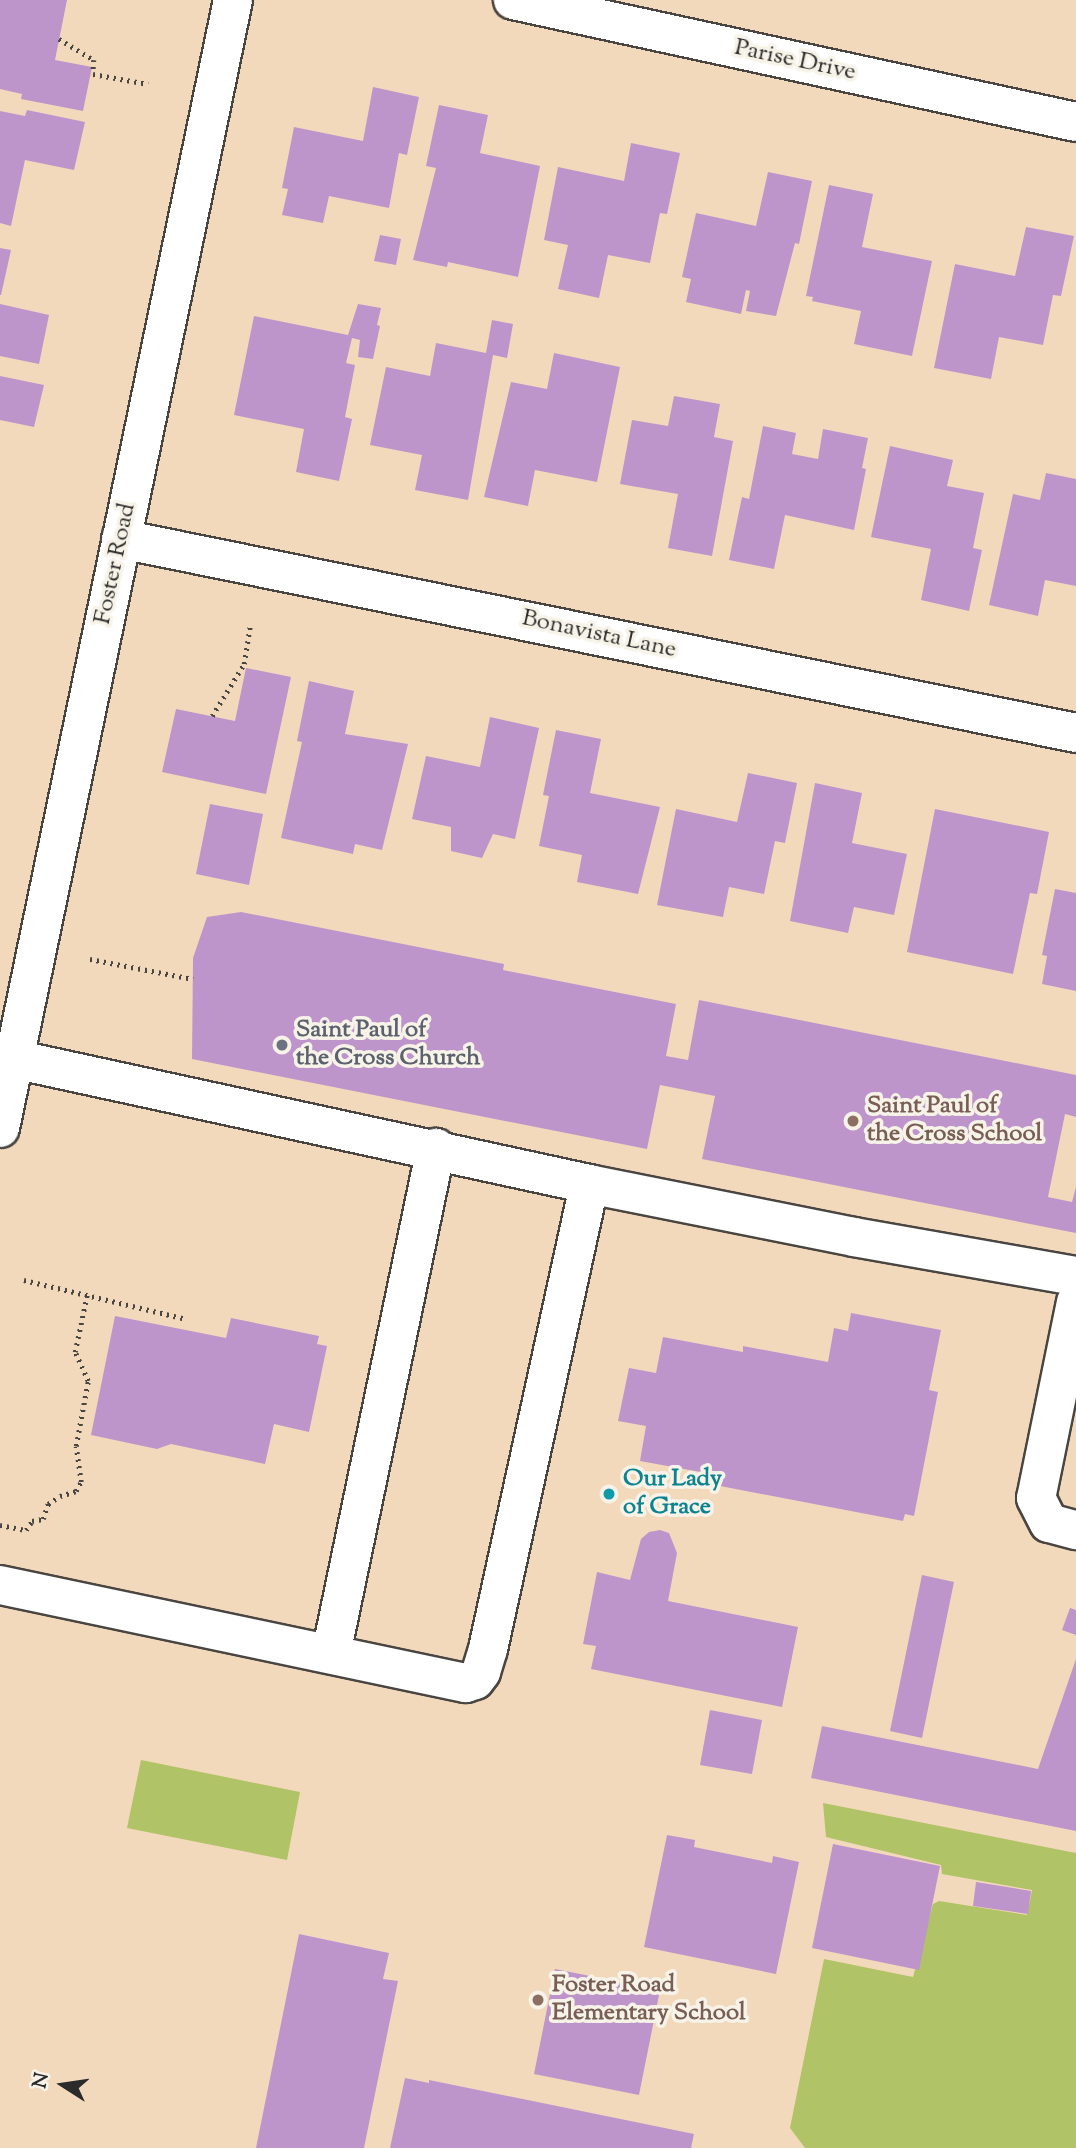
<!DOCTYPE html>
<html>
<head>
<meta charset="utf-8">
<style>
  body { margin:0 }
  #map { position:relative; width:1076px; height:2148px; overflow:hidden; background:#f3d9bb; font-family:"Sorts Mill Goudy",serif }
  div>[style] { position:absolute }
  .green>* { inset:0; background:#b0c366 }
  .building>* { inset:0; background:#be95cb }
  .path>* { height:4.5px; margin-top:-2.25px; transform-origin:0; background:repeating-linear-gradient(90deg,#494541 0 2px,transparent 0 7px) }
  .roads { filter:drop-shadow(2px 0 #494541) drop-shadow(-2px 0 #494541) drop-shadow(0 2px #494541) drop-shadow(0 -2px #494541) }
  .minor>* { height:38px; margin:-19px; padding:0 19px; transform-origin:19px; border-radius:19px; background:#fff }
  .dots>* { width:19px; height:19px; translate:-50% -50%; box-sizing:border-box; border:4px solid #f7f3e8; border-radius:50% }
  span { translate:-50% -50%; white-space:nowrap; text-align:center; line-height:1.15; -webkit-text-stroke:7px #f7f3e8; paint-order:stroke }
  .street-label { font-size:24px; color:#2b2b2b }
  .worship-label { font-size:24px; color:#5b616d; font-weight:700 }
  .left { translate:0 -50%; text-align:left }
  .education-label { font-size:24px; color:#785e54; font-weight:700 }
  .culture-label { font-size:24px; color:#0d838f; font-weight:700 }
  .north { position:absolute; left:28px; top:2050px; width:70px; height:70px; -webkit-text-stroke:5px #f7f3e8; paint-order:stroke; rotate:282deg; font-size:19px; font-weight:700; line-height:28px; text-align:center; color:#2b2b2b }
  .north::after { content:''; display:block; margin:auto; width:24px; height:32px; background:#2b2b2b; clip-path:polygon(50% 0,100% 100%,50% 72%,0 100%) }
</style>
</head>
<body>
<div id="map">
  <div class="green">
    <div style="clip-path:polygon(141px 1760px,300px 1792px,287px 1860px,127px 1828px)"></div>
    <div style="clip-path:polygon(823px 1803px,1076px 1853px,1076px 2148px,805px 2148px,790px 2128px,824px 1959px,913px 1977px,933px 1904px,939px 1901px,1027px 1915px,1032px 1890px,942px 1874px,941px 1865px,826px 1837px)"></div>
  </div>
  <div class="building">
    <div style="clip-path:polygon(0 0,67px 0,55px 60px,92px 67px,83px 111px,21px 99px,22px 94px,0 89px)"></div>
    <div style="clip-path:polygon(373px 87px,419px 97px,407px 155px,399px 153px,389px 208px,329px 196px,323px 223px,282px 215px,288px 189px,282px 188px,294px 127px,363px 141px)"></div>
    <div style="clip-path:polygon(439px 105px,488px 115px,480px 153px,540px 166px,518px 277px,448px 262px,447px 267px,413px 260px,436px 168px,426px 166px)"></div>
    <div style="clip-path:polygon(27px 110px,85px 122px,74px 170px,25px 160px,11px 226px,0 223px,0 111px,25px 116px)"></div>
    <div style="clip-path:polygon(631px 143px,680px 153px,667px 214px,660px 213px,650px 263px,608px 255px,599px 298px,558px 289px,568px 245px,544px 240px,558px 167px,624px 181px)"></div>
    <div style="clip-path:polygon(768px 172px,812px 181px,799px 244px,795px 243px,776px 316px,746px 311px,750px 291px,746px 290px,741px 314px,686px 302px,691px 279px,682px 277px,696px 213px,756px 226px)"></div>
    <div style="clip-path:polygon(829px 185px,873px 194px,862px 247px,932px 261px,912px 356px,854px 344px,861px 311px,812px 301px,813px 297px,806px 296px)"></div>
    <div style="clip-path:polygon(1026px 227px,1074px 236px,1061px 296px,1053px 295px,1043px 345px,999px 337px,991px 379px,934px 368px,955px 264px,1015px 276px)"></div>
    <div style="clip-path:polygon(380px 235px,401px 239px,396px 265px,374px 261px)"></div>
    <div style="clip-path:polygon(0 248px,11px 250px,1px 295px,0 295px)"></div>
    <div style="clip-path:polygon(0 304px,49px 315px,39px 364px,0 356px)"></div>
    <div style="clip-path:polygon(358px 304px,381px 308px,377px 325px,380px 326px,373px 359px,358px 357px,360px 340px,352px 338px,346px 363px,355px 365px,345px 417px,352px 419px,339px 481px,296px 472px,304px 429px,234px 415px,254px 316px,348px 335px)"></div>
    <div style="clip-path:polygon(492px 320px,513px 324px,507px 358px,493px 355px,468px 500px,415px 490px,422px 455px,370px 445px,386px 367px,430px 376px,436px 343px,486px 353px)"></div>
    <div style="clip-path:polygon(554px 353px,620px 367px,597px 482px,535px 470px,528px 506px,484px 497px,511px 382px,547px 389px)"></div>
    <div style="clip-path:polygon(0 376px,44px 385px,34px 427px,0 420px)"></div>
    <div style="clip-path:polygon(674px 396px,720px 404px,714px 437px,733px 441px,712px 556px,668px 548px,678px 494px,620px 484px,632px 420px,668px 426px)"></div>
    <div style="clip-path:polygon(763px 426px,796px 433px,792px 454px,818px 459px,823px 429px,868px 438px,862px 468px,866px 469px,854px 530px,785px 515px,774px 569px,729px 560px,742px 497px,749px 499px)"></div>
    <div style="clip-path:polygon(890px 446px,953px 460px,947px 486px,984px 493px,973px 548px,982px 550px,969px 611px,921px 600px,931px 549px,871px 537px)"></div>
    <div style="clip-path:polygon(1046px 473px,1076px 479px,1076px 586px,1045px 580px,1038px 616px,989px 605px,1013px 494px,1040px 500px)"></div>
    <div style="clip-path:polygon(246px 668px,291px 677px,266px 794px,162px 772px,176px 709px,235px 721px)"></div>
    <div style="clip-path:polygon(309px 681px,354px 691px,345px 734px,408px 744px,382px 850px,355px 844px,353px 854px,281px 838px,302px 742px,297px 741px)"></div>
    <div style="clip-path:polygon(490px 717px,539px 728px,515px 839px,493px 834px,482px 858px,451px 851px,451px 827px,412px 819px,426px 756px,480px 767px)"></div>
    <div style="clip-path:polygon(556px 730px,601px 739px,590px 793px,660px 807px,638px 894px,577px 882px,582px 855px,539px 846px,549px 796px,543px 795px)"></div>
    <div style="clip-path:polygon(748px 773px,797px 783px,785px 843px,775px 841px,764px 894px,729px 887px,723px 917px,657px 905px,676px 809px,737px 822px)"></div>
    <div style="clip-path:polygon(815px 783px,862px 793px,852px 843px,907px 854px,894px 915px,854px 907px,848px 933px,790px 921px)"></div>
    <div style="clip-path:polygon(210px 804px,263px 814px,249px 885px,196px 874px)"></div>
    <div style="clip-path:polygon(935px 809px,1049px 832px,1037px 894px,1030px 893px,1013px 974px,907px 952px)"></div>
    <div style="clip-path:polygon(1055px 889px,1076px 893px,1076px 991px,1042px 984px,1047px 956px,1042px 955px)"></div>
    <div style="clip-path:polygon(241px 912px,504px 964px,503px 970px,676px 1004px,666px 1056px,688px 1060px,699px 1000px,1076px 1075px,1076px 1117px,1065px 1114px,1048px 1197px,1072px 1202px,1076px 1187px,1076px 1233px,702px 1159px,715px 1096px,660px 1085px,647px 1149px,192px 1059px,193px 958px,207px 917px)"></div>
    <div style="clip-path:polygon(851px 1313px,941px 1330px,929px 1390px,938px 1392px,914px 1516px,905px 1514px,903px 1521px,715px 1485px,717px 1475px,640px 1461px,646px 1426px,618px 1421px,629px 1368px,656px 1373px,663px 1337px,743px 1352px,743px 1346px,828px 1362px,834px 1328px,848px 1331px)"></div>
    <div style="clip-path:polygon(115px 1316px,226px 1338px,231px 1318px,319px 1336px,317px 1344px,327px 1346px,309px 1432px,274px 1424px,265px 1464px,171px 1444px,157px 1449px,91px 1435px)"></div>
    <div style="clip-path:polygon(660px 1530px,669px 1533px,677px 1553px,668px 1601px,798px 1627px,782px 1707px,591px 1669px,596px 1646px,583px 1644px,597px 1572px,630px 1580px,641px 1539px,649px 1532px)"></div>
    <div style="clip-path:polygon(922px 1575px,954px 1582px,922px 1738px,890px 1731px)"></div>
    <div style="clip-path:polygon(1070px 1608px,1076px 1610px,1076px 1635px,1062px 1630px)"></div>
    <div style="clip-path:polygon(1076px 1659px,1076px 1831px,811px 1778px,822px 1726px,1038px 1769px)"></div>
    <div style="clip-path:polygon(710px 1710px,762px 1720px,752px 1774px,700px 1765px)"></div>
    <div style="clip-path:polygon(667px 1835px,695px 1840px,694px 1847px,772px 1863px,773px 1856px,799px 1862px,776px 1974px,644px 1947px)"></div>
    <div style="clip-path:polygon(833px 1844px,940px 1866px,919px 1970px,812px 1948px)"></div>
    <div style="clip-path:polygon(976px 1882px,1031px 1891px,1028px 1914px,973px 1906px)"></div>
    <div style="clip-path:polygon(299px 1934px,389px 1953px,383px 1979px,398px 1981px,364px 2148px,256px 2148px)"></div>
    <div style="clip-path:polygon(555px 1969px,660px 1990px,639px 2095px,534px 2074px)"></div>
    <div style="clip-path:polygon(405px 2078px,429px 2083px,429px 2080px,694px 2134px,691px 2148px,390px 2148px)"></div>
  </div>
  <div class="path">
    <div style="left:59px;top:39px;width:41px;rotate:31deg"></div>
    <div style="left:94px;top:60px;width:14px;rotate:94deg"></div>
    <div style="left:93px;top:74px;width:56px;rotate:10.3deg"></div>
    <div style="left:212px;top:716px;width:61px;rotate:-58.4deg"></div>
    <div style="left:244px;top:664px;width:39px;rotate:-81deg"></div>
    <div style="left:90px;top:959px;width:105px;rotate:11deg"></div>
    <div style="left:24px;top:1280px;width:167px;rotate:13.5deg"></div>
    <div style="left:0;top:1525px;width:26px;rotate:11deg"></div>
    <div style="left:26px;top:1530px;width:11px;rotate:-56deg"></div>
    <div style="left:32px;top:1521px;width:11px;rotate:-10deg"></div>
    <div style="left:43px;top:1519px;width:16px;rotate:-72deg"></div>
    <div style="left:48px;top:1504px;width:14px;rotate:-34deg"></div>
    <div style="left:60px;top:1496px;width:17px;rotate:-17deg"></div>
    <div style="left:76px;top:1491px;width:10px;rotate:-61deg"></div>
    <div style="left:81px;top:1482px;width:36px;rotate:-98deg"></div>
    <div style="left:76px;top:1446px;width:66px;rotate:-79.5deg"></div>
    <div style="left:88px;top:1381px;width:32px;rotate:-114deg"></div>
    <div style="left:75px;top:1352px;width:58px;rotate:-78.1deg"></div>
  </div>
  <div class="roads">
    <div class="minor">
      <div style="left:513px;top:0;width:576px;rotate:12.23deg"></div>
      <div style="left:121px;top:539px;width:975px;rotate:11.48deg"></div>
      <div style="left:0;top:1128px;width:1152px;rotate:-78.33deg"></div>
      <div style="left:589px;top:1184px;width:270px;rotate:11.3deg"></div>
      <div style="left:854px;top:1237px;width:225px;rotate:10deg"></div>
      <div style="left:1076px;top:1302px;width:200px;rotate:101.5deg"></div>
      <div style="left:1036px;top:1498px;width:28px;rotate:63deg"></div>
      <div style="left:1049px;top:1523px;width:28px;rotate:15deg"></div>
      <div style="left:0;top:1585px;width:476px;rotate:11.9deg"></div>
      <div style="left:466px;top:1683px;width:9px;rotate:-18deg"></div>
      <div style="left:475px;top:1680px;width:10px;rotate:-53deg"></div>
      <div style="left:481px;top:1672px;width:24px;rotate:-73deg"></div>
      <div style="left:488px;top:1649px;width:476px;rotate:-77.7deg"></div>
      <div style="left:589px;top:1184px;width:588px;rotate:-167.74deg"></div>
      <div style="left:331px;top:1654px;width:517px;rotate:-78.28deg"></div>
    </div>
  </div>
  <div class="dots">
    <div style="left:282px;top:1045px;background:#6b7280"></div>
    <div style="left:853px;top:1121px;background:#8d6e63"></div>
    <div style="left:609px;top:1494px;background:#0f9aa8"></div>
    <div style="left:538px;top:2000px;background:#8d6e63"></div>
  </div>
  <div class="street-label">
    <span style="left:795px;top:61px;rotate:12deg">Parise Drive</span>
    <span style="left:116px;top:564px;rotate:-78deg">Foster Road</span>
    <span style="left:599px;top:635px;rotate:12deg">Bonavista Lane</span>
  </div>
  <div class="worship-label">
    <span class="left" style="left:296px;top:1045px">Saint Paul of<br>the Cross Church</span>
  </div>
  <div class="education-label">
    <span class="left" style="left:867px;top:1121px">Saint Paul of<br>the Cross School</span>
    <span class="left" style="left:552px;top:2000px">Foster Road<br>Elementary School</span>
  </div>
  <div class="culture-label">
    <span class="left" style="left:623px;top:1494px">Our Lady<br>of Grace</span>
  </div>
  <div class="north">N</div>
</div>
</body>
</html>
